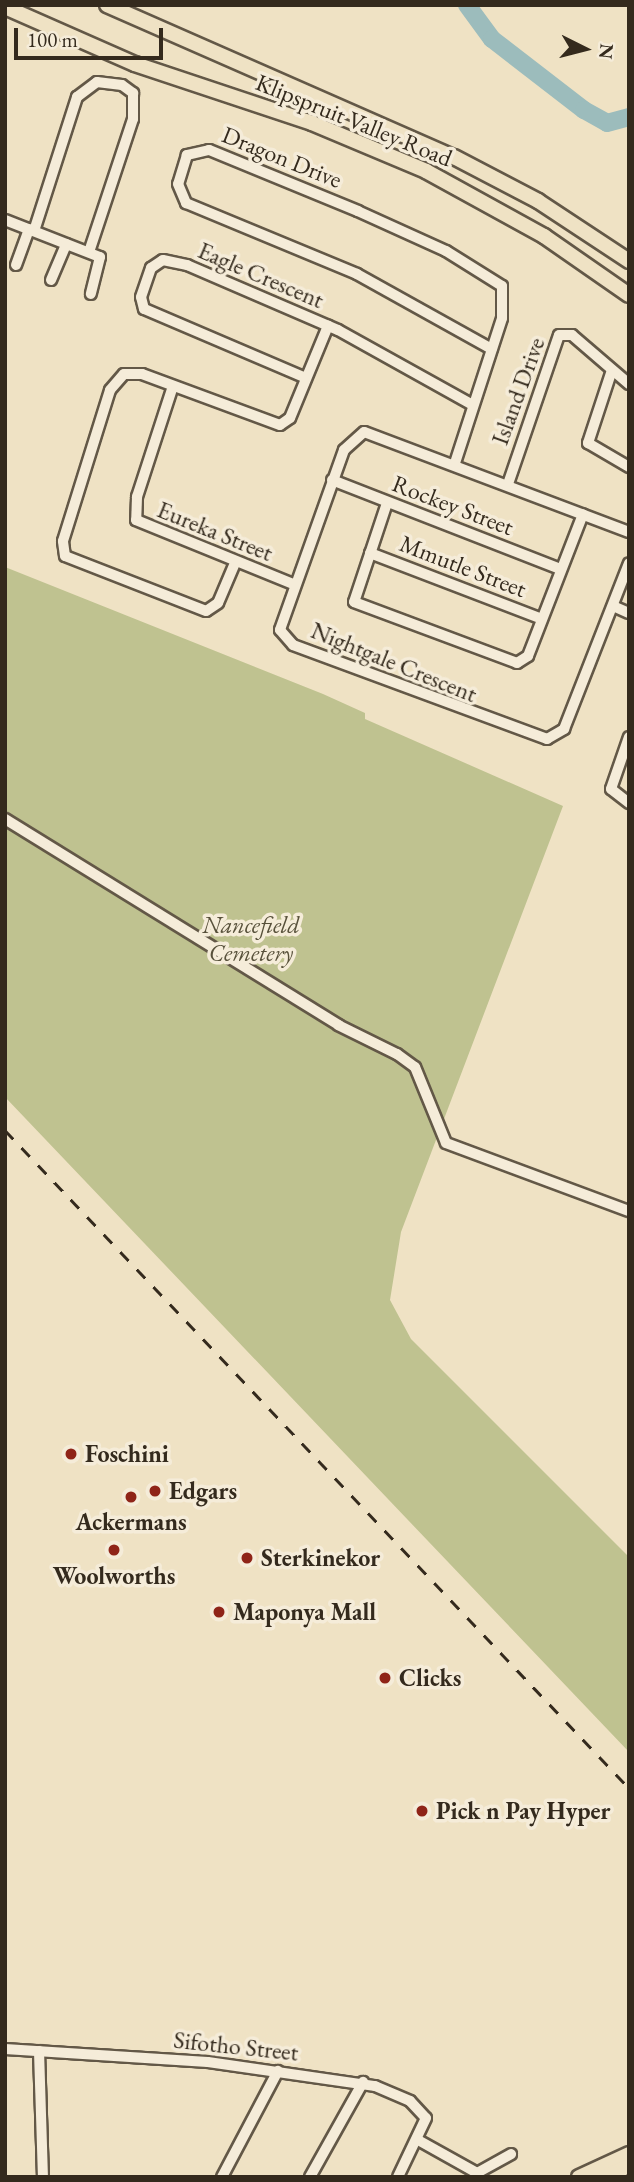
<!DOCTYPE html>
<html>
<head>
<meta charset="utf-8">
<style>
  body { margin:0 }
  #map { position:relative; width:634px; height:2182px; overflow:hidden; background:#efe2c4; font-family:"EB Garamond",serif }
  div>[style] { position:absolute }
  .green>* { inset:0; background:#bfc290 }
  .river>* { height:18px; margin:-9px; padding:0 9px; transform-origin:9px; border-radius:9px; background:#9cbcbc }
  .roads { filter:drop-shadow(2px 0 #635847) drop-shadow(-2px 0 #635847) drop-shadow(0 2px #635847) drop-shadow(0 -2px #635847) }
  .minor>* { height:10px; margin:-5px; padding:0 5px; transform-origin:5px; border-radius:5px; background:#f5ecd9 }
  .major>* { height:14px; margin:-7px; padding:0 7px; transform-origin:7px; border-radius:7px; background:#efe2c4 }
  .rail>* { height:2.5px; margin-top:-1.25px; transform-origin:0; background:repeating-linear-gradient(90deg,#342a1d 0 12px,transparent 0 24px) }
  .dots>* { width:19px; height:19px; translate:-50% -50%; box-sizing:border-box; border:4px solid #f5ecd9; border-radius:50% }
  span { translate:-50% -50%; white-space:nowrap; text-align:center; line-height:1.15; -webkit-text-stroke:7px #f5ecd9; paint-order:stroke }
  .street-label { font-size:24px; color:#342a1d }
  .park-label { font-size:24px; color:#57503a; font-style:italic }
  .poi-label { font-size:24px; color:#342a1d; font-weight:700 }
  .left { translate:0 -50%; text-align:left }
  .frame { position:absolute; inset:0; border:7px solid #342a1d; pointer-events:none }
  .north { position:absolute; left:550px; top:14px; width:70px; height:70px; -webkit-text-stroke:5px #f5ecd9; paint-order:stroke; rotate:96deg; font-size:19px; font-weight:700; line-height:28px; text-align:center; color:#342a1d }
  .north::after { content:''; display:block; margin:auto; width:24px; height:32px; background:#342a1d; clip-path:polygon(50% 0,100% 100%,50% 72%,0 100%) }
  .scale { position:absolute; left:14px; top:28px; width:149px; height:32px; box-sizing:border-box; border:4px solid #342a1d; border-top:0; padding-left:9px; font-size:21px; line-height:24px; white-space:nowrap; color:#342a1d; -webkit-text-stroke:5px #f5ecd9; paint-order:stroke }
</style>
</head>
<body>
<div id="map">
  <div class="green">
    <div style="clip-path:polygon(5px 567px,323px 694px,365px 713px,365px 719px,563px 806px,401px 1232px,390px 1300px,411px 1339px,629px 1557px,629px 1752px,5px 1097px)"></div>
  </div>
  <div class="river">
    <div style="left:467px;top:5px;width:42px;rotate:53.7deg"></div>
    <div style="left:492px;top:39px;width:116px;rotate:37.7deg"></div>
    <div style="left:584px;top:110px;width:26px;rotate:29deg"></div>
    <div style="left:607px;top:123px;width:23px;rotate:-15deg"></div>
  </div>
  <div class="roads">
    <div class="minor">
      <div style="left:5px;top:220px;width:102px;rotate:21.3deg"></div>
      <div style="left:100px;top:257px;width:38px;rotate:104deg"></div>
      <div style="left:34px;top:231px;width:141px;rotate:-72.2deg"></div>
      <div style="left:77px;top:97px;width:25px;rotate:-37deg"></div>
      <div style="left:97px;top:82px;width:25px;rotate:7deg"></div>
      <div style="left:122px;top:85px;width:14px;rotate:36deg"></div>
      <div style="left:133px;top:93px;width:26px;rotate:90deg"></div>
      <div style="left:133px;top:119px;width:140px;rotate:108.3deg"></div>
      <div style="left:16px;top:265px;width:38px;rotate:-70deg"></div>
      <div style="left:51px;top:280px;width:39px;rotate:-67deg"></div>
      <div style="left:612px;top:370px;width:77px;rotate:108.2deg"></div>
      <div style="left:588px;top:443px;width:48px;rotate:30.3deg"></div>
      <div style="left:306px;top:378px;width:176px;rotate:-156.9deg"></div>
      <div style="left:144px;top:309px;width:12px;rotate:-104deg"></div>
      <div style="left:141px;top:297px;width:31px;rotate:-71deg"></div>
      <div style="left:151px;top:268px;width:14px;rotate:-34deg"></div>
      <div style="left:163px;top:260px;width:25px;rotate:12deg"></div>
      <div style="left:187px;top:265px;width:164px;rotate:23.3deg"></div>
      <div style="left:338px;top:330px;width:154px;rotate:29.1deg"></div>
      <div style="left:173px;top:386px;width:117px;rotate:108deg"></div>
      <div style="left:137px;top:497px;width:23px;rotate:92deg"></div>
      <div style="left:136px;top:520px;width:170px;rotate:22.2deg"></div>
      <div style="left:455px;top:463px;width:152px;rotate:-72deg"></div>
      <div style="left:502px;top:318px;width:32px;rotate:-90deg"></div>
      <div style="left:502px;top:286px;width:66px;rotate:-148deg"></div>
      <div style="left:446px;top:251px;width:97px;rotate:-155.6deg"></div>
      <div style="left:358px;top:211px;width:161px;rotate:-157.7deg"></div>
      <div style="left:209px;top:150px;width:23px;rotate:167deg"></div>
      <div style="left:187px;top:155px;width:30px;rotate:107deg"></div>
      <div style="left:178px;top:184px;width:21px;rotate:67deg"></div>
      <div style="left:186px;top:203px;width:185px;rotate:22.5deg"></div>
      <div style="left:357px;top:274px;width:154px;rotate:29.1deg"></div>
      <div style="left:332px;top:480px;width:245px;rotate:21.3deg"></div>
      <div style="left:508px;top:484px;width:157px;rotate:-71.1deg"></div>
      <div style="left:559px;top:335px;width:13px"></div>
      <div style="left:572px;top:335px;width:75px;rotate:40.7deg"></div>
      <div style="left:387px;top:503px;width:104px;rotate:108.4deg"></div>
      <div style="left:354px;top:602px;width:174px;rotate:20.5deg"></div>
      <div style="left:517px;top:663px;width:13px;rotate:-32deg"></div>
      <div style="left:528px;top:656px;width:152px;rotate:-68.8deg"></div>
      <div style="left:629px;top:532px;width:283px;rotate:-159.3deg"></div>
      <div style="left:364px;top:432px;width:27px;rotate:138deg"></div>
      <div style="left:344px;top:450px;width:191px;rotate:109.6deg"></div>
      <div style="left:280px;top:630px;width:20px;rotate:49deg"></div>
      <div style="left:293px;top:645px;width:271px;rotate:20.3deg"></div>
      <div style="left:547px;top:739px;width:20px;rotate:-30deg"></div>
      <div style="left:564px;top:729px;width:178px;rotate:-68.6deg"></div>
      <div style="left:370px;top:553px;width:184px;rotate:21deg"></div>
      <div style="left:235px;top:563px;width:43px;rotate:113deg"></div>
      <div style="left:218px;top:603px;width:14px;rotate:146deg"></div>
      <div style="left:206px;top:611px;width:151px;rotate:-158.7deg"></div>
      <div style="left:65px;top:556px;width:15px;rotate:-98deg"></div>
      <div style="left:63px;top:541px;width:158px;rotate:-72.7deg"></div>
      <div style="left:110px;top:390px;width:21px;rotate:-49deg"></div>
      <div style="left:124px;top:374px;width:18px"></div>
      <div style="left:142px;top:374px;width:147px;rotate:20.3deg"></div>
      <div style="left:280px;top:425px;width:12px;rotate:-35deg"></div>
      <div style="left:290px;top:418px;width:100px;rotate:-67.6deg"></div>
      <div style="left:613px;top:606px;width:17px;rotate:24deg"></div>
      <div style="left:629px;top:737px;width:55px;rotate:109.1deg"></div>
      <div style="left:611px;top:789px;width:23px;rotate:38deg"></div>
      <div style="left:5px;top:819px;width:392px;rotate:31.7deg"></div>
      <div style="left:338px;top:1025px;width:66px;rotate:26.2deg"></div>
      <div style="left:397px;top:1054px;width:22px;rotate:36deg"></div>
      <div style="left:415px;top:1067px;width:82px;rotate:67.8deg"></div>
      <div style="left:446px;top:1143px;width:195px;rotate:20.4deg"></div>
      <div style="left:5px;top:2049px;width:203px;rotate:3.7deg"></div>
      <div style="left:208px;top:2062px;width:169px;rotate:8.2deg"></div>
      <div style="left:375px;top:2086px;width:38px;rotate:23deg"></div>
      <div style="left:410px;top:2101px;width:23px;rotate:47deg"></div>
      <div style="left:426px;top:2118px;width:65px;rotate:115.4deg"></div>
      <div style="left:39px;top:2051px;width:126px;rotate:88.2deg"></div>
      <div style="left:418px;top:2140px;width:68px;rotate:29.2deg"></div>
      <div style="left:477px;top:2173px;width:39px;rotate:-29deg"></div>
      <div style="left:222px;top:2177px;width:120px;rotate:-62.2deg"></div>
      <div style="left:310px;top:2177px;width:109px;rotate:-60.8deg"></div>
    </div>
    <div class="major">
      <div style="left:107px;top:5px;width:379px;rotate:23.7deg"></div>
      <div style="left:454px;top:157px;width:95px;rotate:27.6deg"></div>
      <div style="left:538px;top:201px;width:109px;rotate:33.4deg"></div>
      <div style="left:5px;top:7px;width:142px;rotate:23.7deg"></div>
      <div style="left:135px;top:64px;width:187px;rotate:18.4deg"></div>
      <div style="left:312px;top:123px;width:124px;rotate:22.8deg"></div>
      <div style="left:426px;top:171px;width:135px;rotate:28.8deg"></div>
      <div style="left:544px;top:236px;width:103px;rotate:34.8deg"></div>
      <div style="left:579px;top:2177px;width:55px;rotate:-24.7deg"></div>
      <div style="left:605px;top:2177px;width:26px;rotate:-25deg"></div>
    </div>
  </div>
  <div class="rail">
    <div style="left:5px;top:1130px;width:907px;rotate:46.52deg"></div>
  </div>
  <div class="dots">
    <div style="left:71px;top:1454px;background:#8f2418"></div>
    <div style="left:155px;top:1491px;background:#8f2418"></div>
    <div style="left:131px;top:1497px;background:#8f2418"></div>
    <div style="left:114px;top:1550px;background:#8f2418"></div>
    <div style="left:247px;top:1558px;background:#8f2418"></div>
    <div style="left:219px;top:1612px;background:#8f2418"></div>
    <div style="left:385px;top:1678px;background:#8f2418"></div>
    <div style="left:422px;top:1811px;background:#8f2418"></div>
  </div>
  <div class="street-label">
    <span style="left:354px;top:120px;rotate:22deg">Klipspruit Valley Road</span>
    <span style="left:282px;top:157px;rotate:22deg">Dragon Drive</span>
    <span style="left:261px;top:275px;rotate:23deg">Eagle Crescent</span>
    <span style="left:518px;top:391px;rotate:-70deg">Island Drive</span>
    <span style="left:453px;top:505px;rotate:21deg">Rockey Street</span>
    <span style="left:215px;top:531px;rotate:22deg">Eureka Street</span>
    <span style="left:463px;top:566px;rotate:21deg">Mmutle Street</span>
    <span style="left:394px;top:662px;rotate:22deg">Nightgale Crescent</span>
    <span style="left:236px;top:2046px;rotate:6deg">Sifotho Street</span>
  </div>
  <div class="park-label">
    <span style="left:251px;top:939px">Nancefield<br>Cemetery</span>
  </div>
  <div class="poi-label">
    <span class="left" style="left:85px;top:1454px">Foschini</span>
    <span class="left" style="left:169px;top:1491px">Edgars</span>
    <span style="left:131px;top:1522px">Ackermans</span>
    <span class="left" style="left:261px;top:1558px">Sterkinekor</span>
    <span style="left:114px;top:1576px">Woolworths</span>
    <span class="left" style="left:233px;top:1612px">Maponya Mall</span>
    <span class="left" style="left:399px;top:1678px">Clicks</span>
    <span class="left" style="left:436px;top:1811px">Pick n Pay Hyper</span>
  </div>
  <div class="frame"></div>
  <div class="north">N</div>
  <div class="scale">100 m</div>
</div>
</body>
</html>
